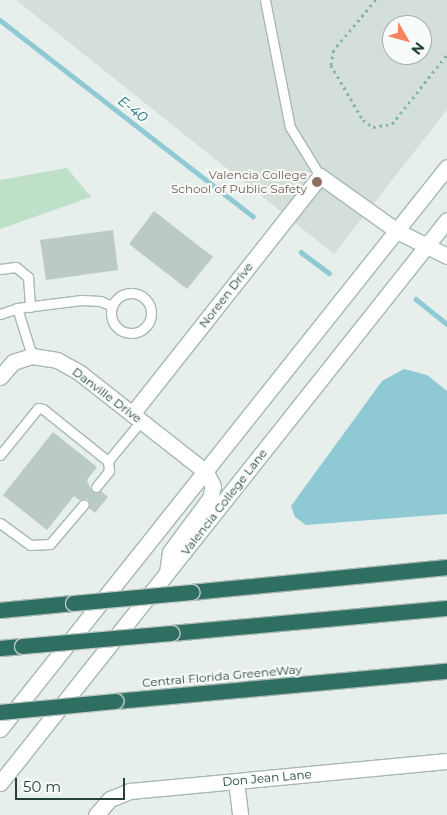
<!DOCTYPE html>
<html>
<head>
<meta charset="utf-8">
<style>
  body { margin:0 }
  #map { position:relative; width:447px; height:815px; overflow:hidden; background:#e6efeb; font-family:Montserrat,sans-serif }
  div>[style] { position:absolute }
  .built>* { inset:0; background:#d4dfda }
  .green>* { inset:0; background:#bfe0c8 }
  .water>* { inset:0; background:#8ec9d4 }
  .stream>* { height:4.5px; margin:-2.25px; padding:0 2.25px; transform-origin:2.25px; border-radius:2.25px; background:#8ec9d4 }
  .building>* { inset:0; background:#bbcac4 }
  .path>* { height:2.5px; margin-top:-1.25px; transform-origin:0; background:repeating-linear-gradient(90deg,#86b3a5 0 2.5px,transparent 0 6.5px) }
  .roads { filter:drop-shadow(1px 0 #a8b8b2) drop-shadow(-1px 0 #a8b8b2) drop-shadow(0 1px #a8b8b2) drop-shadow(0 -1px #a8b8b2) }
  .lane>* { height:9px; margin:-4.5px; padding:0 4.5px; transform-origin:4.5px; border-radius:4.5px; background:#fff }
  .lane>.ring { margin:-4.5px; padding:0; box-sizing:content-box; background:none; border:9px solid #fff; border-radius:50% }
  .street>* { height:15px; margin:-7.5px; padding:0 7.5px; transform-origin:7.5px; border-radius:7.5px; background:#fff }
  .secondary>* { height:15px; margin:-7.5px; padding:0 7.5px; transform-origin:7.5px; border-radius:7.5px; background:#fff }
  .highway>* { height:15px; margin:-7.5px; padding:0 7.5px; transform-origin:7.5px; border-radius:7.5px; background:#2f6f62 }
  .bridges { filter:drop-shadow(1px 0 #c2cac8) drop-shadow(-1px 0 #c2cac8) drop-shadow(0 1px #c2cac8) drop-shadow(0 -1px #c2cac8) }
  .highway-bridge>* { height:15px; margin:-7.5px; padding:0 7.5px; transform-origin:7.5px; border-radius:7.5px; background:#2f6f62 }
  .dots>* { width:14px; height:14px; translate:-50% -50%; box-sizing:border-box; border:2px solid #f7fbf9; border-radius:50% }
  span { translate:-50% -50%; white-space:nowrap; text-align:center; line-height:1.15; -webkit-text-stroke:4px #f7fbf9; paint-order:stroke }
  .education-label { font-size:12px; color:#785e54 }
  .right { translate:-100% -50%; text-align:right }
  .street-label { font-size:12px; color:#24423a }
  .water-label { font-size:14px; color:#1c6f80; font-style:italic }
  .north { position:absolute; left:382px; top:15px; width:50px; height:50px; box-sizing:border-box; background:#f7fbf9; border:1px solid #a3b1ad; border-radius:50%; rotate:128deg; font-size:14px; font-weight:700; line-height:20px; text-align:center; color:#24423a }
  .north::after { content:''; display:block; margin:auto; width:18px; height:22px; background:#f4845f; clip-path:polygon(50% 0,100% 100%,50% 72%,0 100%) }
  .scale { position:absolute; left:15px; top:778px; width:110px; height:22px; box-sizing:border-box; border:2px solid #24423a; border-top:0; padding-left:6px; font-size:15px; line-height:18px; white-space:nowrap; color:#24423a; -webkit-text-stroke:4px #f7fbf9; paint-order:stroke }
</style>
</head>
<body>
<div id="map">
  <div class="built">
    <div style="clip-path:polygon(evenodd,16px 0,447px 0,447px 110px,334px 254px,16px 0,392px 25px,422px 25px,422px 55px,392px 55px,392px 25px)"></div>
  </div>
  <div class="green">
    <div style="clip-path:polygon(67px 168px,91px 197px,0 229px,0 180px)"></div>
  </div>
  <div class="water">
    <div style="clip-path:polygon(404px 369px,427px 375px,447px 391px,447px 514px,306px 525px,295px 517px,291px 506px,382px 381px)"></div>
  </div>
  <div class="stream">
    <div style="left:0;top:20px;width:320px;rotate:37.8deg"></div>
    <div style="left:301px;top:252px;width:35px;rotate:37deg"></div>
    <div style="left:416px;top:299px;width:40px;rotate:39deg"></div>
  </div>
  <div class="building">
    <div style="clip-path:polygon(154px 211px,213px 257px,187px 289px,129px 244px)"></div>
    <div style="clip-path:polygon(113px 230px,118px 270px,46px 280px,40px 240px)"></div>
    <div style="clip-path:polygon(53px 432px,97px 467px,87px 480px,92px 492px,101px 491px,108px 497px,95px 513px,89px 508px,88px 499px,79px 500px,74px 496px,47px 530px,3px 495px)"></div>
  </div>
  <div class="path">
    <div style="left:376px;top:0;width:65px;rotate:130deg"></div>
    <div style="left:334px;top:50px;width:15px;rotate:101deg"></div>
    <div style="left:331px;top:65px;width:64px;rotate:59.8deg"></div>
    <div style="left:363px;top:120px;width:12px;rotate:35deg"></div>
    <div style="left:373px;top:127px;width:19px;rotate:-9deg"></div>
    <div style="left:392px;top:124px;width:89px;rotate:-51.8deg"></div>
  </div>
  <div class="roads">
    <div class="lane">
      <div style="left:265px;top:0;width:129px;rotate:78.9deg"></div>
      <div style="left:290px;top:127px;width:57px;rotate:58.5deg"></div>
      <div style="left:0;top:269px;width:16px;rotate:-7deg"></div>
      <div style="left:16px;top:267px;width:16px;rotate:40deg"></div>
      <div style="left:28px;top:277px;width:30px;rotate:86deg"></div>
      <div class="ring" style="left:111px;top:293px;width:31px;height:31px"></div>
      <div style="left:17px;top:308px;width:50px;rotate:72.6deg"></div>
      <div style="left:0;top:314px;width:18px;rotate:-19deg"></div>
      <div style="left:17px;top:308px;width:65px;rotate:-7deg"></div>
      <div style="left:82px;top:300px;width:18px;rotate:3deg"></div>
      <div style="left:100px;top:301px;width:11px;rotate:22deg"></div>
      <div style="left:0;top:455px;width:60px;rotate:-51deg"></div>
      <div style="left:38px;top:408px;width:5px;rotate:11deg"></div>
      <div style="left:43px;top:409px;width:83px;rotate:38.7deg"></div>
      <div style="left:108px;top:461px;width:52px;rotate:-50.5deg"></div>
      <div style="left:96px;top:487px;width:21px;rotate:-51deg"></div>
      <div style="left:109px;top:471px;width:10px;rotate:-96deg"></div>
      <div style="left:0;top:523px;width:37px;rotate:36deg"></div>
      <div style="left:30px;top:545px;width:20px;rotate:-3deg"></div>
      <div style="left:50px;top:544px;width:52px;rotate:-49.6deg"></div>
    </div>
    <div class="street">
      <div style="left:0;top:377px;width:20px;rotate:-49deg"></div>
      <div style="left:13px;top:362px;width:20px;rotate:-18deg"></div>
      <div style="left:32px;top:356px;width:25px;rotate:9deg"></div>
      <div style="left:57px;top:360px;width:26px;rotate:29deg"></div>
      <div style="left:80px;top:373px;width:160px;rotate:38.2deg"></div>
      <div style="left:132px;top:414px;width:303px;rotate:-51.7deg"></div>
      <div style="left:320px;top:176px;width:95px;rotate:35.5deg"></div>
      <div style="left:397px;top:231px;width:56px;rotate:26.6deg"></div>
      <div style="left:236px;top:781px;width:34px;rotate:83deg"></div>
      <div style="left:96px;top:815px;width:21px;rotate:-49deg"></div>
      <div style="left:110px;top:799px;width:22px;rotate:-22deg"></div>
      <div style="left:130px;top:791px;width:318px;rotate:-5.4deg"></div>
    </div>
    <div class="secondary">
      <div style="left:167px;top:573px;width:21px;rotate:-82deg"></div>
      <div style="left:170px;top:552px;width:67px;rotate:-53.5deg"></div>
      <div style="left:210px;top:498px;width:12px;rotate:-76deg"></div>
      <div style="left:213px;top:486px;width:16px;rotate:-117deg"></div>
      <div style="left:0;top:729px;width:718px;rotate:-51.5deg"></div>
      <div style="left:0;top:783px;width:719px;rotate:-51.55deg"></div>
    </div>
    <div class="highway">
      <div style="left:191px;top:592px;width:257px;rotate:-5.6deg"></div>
      <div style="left:0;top:610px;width:73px;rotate:-5.5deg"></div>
      <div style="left:171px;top:633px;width:277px;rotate:-5.2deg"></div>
      <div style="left:0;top:648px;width:22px;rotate:-5deg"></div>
      <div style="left:115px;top:701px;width:333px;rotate:-5.2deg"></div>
    </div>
  </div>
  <div class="bridges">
    <div class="highway-bridge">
      <div style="left:73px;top:603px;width:119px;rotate:-5.3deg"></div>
      <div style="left:22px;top:646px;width:150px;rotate:-5deg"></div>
      <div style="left:0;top:712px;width:116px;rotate:-5.5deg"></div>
    </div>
  </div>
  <div class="dots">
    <div style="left:317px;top:182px;background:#8d6e63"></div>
  </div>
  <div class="education-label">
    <span class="right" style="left:307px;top:182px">Valencia College<br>School of Public Safety</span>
  </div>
  <div class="street-label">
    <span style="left:226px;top:295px;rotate:-52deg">Noreen Drive</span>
    <span style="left:107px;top:395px;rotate:37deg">Danville Drive</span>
    <span style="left:224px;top:502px;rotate:-52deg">Valencia College Lane</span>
    <span style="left:222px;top:676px;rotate:-5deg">Central Florida GreeneWay</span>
    <span style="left:267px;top:778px;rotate:-5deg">Don Jean Lane</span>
  </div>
  <div class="water-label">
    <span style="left:133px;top:109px;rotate:38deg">E-40</span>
  </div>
  <div class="north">N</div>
  <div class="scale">50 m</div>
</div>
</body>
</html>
